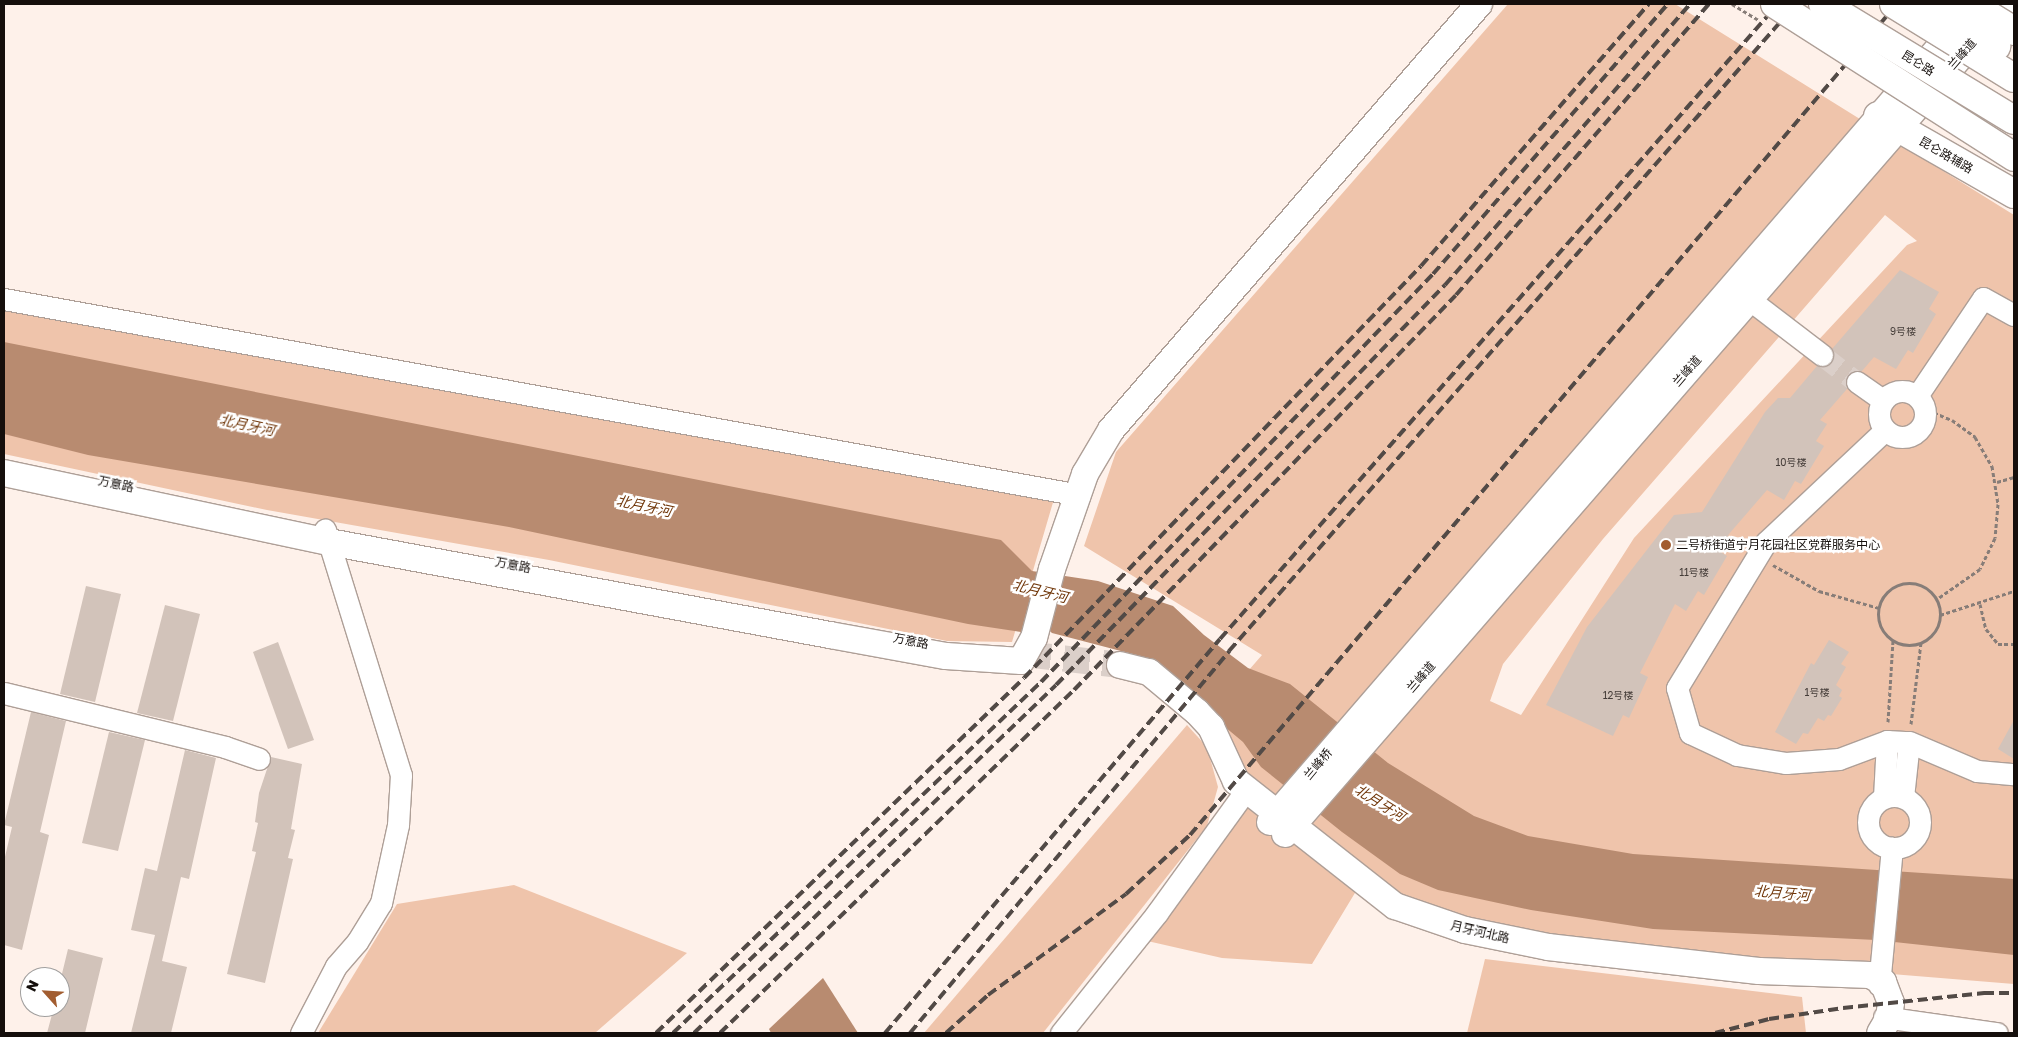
<!DOCTYPE html>
<html>
<head>
<meta charset="utf-8">
<style>
  body { margin:0 }
  #map { position:relative; width:2018px; height:1037px; overflow:hidden; background:#fef1ea; font-family:"Golos Text","Noto Sans SC",sans-serif }
  div>[style] { position:absolute }
  .green>* { inset:0; background:#efc4ab }
  .water>* { inset:0; background:#b88b70 }
  .building>* { inset:0; background:#d2c3ba }
  .minor-tunnel>* { height:21px; margin-top:-10.5px; transform-origin:0; background:repeating-linear-gradient(90deg,#dbcfc9 0 21px,transparent 0 32px) }
  .tertiary-tunnel>* { height:26px; margin-top:-13px; transform-origin:0; background:repeating-linear-gradient(90deg,#dbcfc9 0 26px,transparent 0 39px) }
  .path>* { height:3px; margin-top:-1.5px; transform-origin:0; background:repeating-linear-gradient(90deg,#877d78 0 4px,transparent 0 6.5px) }
  .path>.ring { margin:-1.5px; padding:0; box-sizing:content-box; background:none; border:3px solid #877d78; border-radius:50% }
  .roads { filter:drop-shadow(1px 0 #ae9f97) drop-shadow(-1px 0 #ae9f97) drop-shadow(0 1px #ae9f97) drop-shadow(0 -1px #ae9f97) }
  .minor>* { height:21px; margin:-10.5px; padding:0 10.5px; transform-origin:10.5px; border-radius:10.5px; background:#fff }
  .minor>.ring { margin:-10.5px; padding:0; box-sizing:content-box; background:none; border:21px solid #fff; border-radius:50% }
  .tertiary>* { height:26px; margin:-13px; padding:0 13px; transform-origin:13px; border-radius:13px; background:#fff }
  .secondary>* { height:28px; margin:-14px; padding:0 14px; transform-origin:14px; border-radius:14px; background:#fff }
  .rail>* { height:4px; margin-top:-2px; transform-origin:0; background:repeating-linear-gradient(90deg,#524a46 0 10px,transparent 0 15px) }
  .path-bridge>* { height:3px; margin-top:-1.5px; transform-origin:0; background:repeating-linear-gradient(90deg,#877d78 0 4px,transparent 0 6.5px) }
  .bridges { filter:drop-shadow(1px 0 #ae9f97) drop-shadow(-1px 0 #ae9f97) drop-shadow(0 1px #ae9f97) drop-shadow(0 -1px #ae9f97) }
  .trunk-bridge>* { height:28px; margin:-14px; padding:0 14px; transform-origin:14px; border-radius:14px; background:#fff }
  .dots>* { width:14px; height:14px; translate:-50% -50%; box-sizing:border-box; border:2px solid #fff; border-radius:50% }
  span { translate:-50% -50%; white-space:nowrap; text-align:center; line-height:1.15; -webkit-text-stroke:5px #fff; paint-order:stroke }
  .number-label { font-size:10px; color:#443c38 }
  .number-label span { -webkit-text-stroke-width:0 }
  .street-label { font-size:12px; color:#150f0c }
  .poi-label { font-size:12px; color:#150f0c }
  .left { translate:0 -50%; text-align:left }
  .water-label { font-size:14px; color:#703609; font-style:italic }
  .frame { position:absolute; inset:0; border:5px solid #150f0c; pointer-events:none }
  .north { position:absolute; left:20px; top:967px; width:50px; height:50px; box-sizing:border-box; background:#fff; border:1px solid #a19f9e; border-radius:50%; rotate:296deg; font-size:14px; font-weight:700; line-height:20px; text-align:center; color:#150f0c }
  .north::after { content:''; display:block; margin:auto; width:18px; height:22px; background:#a25d30; clip-path:polygon(50% 0,100% 100%,50% 72%,0 100%) }
</style>
</head>
<body>
<div id="map">
  <div class="green">
    <div style="clip-path:polygon(evenodd,1508px 4px,1675px 4px,2014px 215px,2014px 984px,1598px 950px,1398px 903px,1364px 878px,1312px 964px,1222px 958px,1143px 940px,1253px 781px,1208px 717px,1262px 655px,1084px 546px,1116px 452px,1508px 4px,1885px 215px,1917px 241px,1907px 245px,1634px 538px,1521px 715px,1490px 701px,1503px 664px,1603px 539px,1885px 215px)"></div>
    <div style="clip-path:polygon(4px 308px,1054px 499px,1012px 642px,947px 641px,549px 560px,267px 510px,4px 454px)"></div>
    <div style="clip-path:polygon(1187px 725px,1207px 747px,1218px 787px,1207px 826px,1043px 1033px,924px 1033px)"></div>
    <div style="clip-path:polygon(514px 885px,687px 953px,595px 1033px,318px 1033px,397px 904px)"></div>
    <div style="clip-path:polygon(1485px 959px,1802px 997px,1806px 1033px,1467px 1033px)"></div>
  </div>
  <div class="water">
    <div style="clip-path:polygon(4px 342px,1001px 540px,1032px 571px,1098px 581px,1173px 606px,1204px 635px,1248px 668px,1290px 684px,1388px 763px,1474px 816px,1528px 836px,1633px 854px,2014px 879px,2014px 955px,1876px 940px,1653px 929px,1531px 910px,1438px 890px,1400px 874px,1342px 832px,1261px 767px,1243px 742px,1140px 656px,1052px 633px,1031px 613px,1021px 632px,968px 624px,509px 527px,88px 455px,4px 434px)"></div>
    <div style="clip-path:polygon(823px 978px,858px 1033px,771px 1033px,769px 1029px)"></div>
  </div>
  <div class="building">
    <div style="clip-path:polygon(1900px 270px,1939px 292px,1929px 309px,1936px 314px,1913px 353px,1908px 350px,1896px 369px,1874px 357px,1862px 371px,1847px 375px,1847px 389px,1820px 420px,1827px 424px,1816px 441px,1824px 446px,1801px 484px,1795px 481px,1784px 500px,1767px 490px,1729px 534px,1719px 551px,1727px 556px,1704px 595px,1698px 591px,1686px 611px,1675px 604px,1640px 673px,1648px 677px,1629px 718px,1623px 715px,1613px 736px,1546px 705px,1587px 627px,1674px 515px,1702px 512px,1765px 412px,1778px 398px,1790px 398px,1817px 366px,1832px 363px,1832px 349px)"></div>
    <div style="clip-path:polygon(86px 586px,121px 594px,95px 702px,60px 694px)"></div>
    <div style="clip-path:polygon(165px 605px,200px 614px,173px 721px,137px 713px)"></div>
    <div style="clip-path:polygon(1829px 640px,1849px 652px,1841px 664px,1846px 667px,1836px 685px,1842px 690px,1839px 696px,1842px 698px,1831px 716px,1828px 715px,1824px 721px,1818px 718px,1808px 734px,1803px 733px,1796px 744px,1775px 732px,1811px 663px,1814px 665px)"></div>
    <div style="clip-path:polygon(278px 642px,314px 740px,288px 749px,253px 652px)"></div>
    <div style="clip-path:polygon(31px 712px,66px 721px,40px 832px,49px 835px,22px 950px,4px 945px,4px 861px,12px 827px,4px 825px)"></div>
    <div style="clip-path:polygon(2014px 720px,2014px 759px,1998px 749px)"></div>
    <div style="clip-path:polygon(109px 732px,145px 740px,118px 851px,82px 843px)"></div>
    <div style="clip-path:polygon(185px 750px,216px 758px,189px 879px,181px 877px,162px 961px,187px 967px,171px 1033px,131px 1033px,155px 935px,131px 930px,145px 868px,157px 871px)"></div>
    <div style="clip-path:polygon(271px 757px,302px 764px,291px 829px,295px 830px,288px 858px,293px 859px,265px 983px,227px 974px,256px 852px,252px 851px,258px 823px,255px 822px,259px 793px)"></div>
    <div style="clip-path:polygon(68px 949px,103px 958px,85px 1033px,47px 1033px,54px 1007px,60px 1007px,60px 982px)"></div>
  </div>
  <div class="minor-tunnel">
    <div style="left:1822px;top:355px;width:44px;rotate:37.6deg"></div>
  </div>
  <div class="tertiary-tunnel">
    <div style="left:1025px;top:654px;width:96px;rotate:6.6deg"></div>
  </div>
  <div class="path">
    <div style="left:1928px;top:410px;width:26px;rotate:23deg"></div>
    <div style="left:1952px;top:420px;width:29px;rotate:36deg"></div>
    <div style="left:1975px;top:437px;width:34px;rotate:60deg"></div>
    <div style="left:1992px;top:466px;width:38px;rotate:81deg"></div>
    <div style="left:1998px;top:504px;width:34px;rotate:95deg"></div>
    <div style="left:1995px;top:538px;width:34px;rotate:116deg"></div>
    <div style="left:1980px;top:569px;width:52px;rotate:145.1deg"></div>
    <div style="left:1997px;top:482px;width:18px;rotate:-16deg"></div>
    <div style="left:1773px;top:565px;width:53px;rotate:29.5deg"></div>
    <div style="left:1819px;top:591px;width:62px;rotate:15.8deg"></div>
    <div class="ring" style="left:1878px;top:583px;width:59px;height:59px"></div>
    <div style="left:1980px;top:604px;width:26px;rotate:77deg"></div>
    <div style="left:1986px;top:629px;width:19px;rotate:51deg"></div>
    <div style="left:1998px;top:644px;width:16px"></div>
    <div style="left:1940px;top:615px;width:78px;rotate:-18deg"></div>
    <div style="left:1888px;top:722px;width:81px;rotate:-86.5deg"></div>
    <div style="left:1911px;top:724px;width:83px;rotate:-83deg"></div>
  </div>
  <div class="roads">
    <div class="minor">
      <div style="left:1737px;top:290px;width:107px;rotate:37.4deg"></div>
      <div style="left:4px;top:299px;width:1093px;rotate:10.33deg"></div>
      <div style="left:1857px;top:382px;width:32px;rotate:35deg"></div>
      <div class="ring" style="left:1879px;top:391px;width:25px;height:25px"></div>
      <div style="left:1917px;top:396px;width:118px;rotate:-56deg"></div>
      <div style="left:1983px;top:298px;width:35px;rotate:29deg"></div>
      <div style="left:1885px;top:430px;width:163px;rotate:136.7deg"></div>
      <div style="left:1766px;top:542px;width:171px;rotate:121.4deg"></div>
      <div style="left:1677px;top:688px;width:47px;rotate:73.9deg"></div>
      <div style="left:1690px;top:733px;width:52px;rotate:25.1deg"></div>
      <div style="left:1737px;top:755px;width:50px;rotate:9.3deg"></div>
      <div style="left:1786px;top:763px;width:53px;rotate:-4.3deg"></div>
      <div style="left:1839px;top:759px;width:51px;rotate:-20.6deg"></div>
      <div style="left:1887px;top:741px;width:22px;rotate:3deg"></div>
      <div style="left:1909px;top:742px;width:74px;rotate:23.1deg"></div>
      <div style="left:1977px;top:771px;width:37px;rotate:5deg"></div>
      <div style="left:4px;top:693px;width:228px;rotate:13.7deg"></div>
      <div style="left:225px;top:747px;width:36px;rotate:19deg"></div>
      <div class="ring" style="left:1868px;top:796px;width:31px;height:31px"></div>
      <div style="left:1884px;top:797px;width:56px;rotate:-86.9deg"></div>
      <div style="left:1903px;top:797px;width:55px;rotate:-83.8deg"></div>
      <div style="left:1879px;top:985px;width:138px;rotate:-84.6deg"></div>
      <div style="left:1884px;top:1017px;width:114px;rotate:8.1deg"></div>
      <div style="left:301px;top:1033px;width:76px;rotate:-62.4deg"></div>
      <div style="left:336px;top:966px;width:32px;rotate:-49deg"></div>
      <div style="left:357px;top:942px;width:46px;rotate:-58.4deg"></div>
      <div style="left:381px;top:903px;width:80px;rotate:-77.7deg"></div>
      <div style="left:398px;top:825px;width:50px;rotate:-86.6deg"></div>
      <div style="left:401px;top:775px;width:257px;rotate:-107.2deg"></div>
      <div style="left:1061px;top:1033px;width:154px;rotate:-51.3deg"></div>
      <div style="left:1157px;top:913px;width:152px;rotate:-54.1deg"></div>
    </div>
    <div class="tertiary">
      <div style="left:4px;top:473px;width:332px;rotate:12deg"></div>
      <div style="left:329px;top:542px;width:510px;rotate:10.52deg"></div>
      <div style="left:830px;top:635px;width:118px;rotate:10.3deg"></div>
      <div style="left:946px;top:656px;width:75px;rotate:3.8deg"></div>
      <div style="left:1021px;top:661px;width:26px;rotate:-61deg"></div>
      <div style="left:1034px;top:638px;width:71px;rotate:-75.4deg"></div>
      <div style="left:1052px;top:569px;width:101px;rotate:-70.8deg"></div>
      <div style="left:1085px;top:474px;width:51px;rotate:-59.4deg"></div>
      <div style="left:1111px;top:430px;width:563px;rotate:-49.18deg"></div>
      <div style="left:1120px;top:665px;width:30px;rotate:14deg"></div>
      <div style="left:1149px;top:672px;width:62px;rotate:39.8deg"></div>
      <div style="left:1197px;top:712px;width:21px;rotate:47deg"></div>
      <div style="left:1211px;top:727px;width:60px;rotate:65.2deg"></div>
      <div style="left:1236px;top:781px;width:202px;rotate:38.2deg"></div>
      <div style="left:1395px;top:906px;width:74px;rotate:18.9deg"></div>
      <div style="left:1465px;top:930px;width:85px;rotate:11.6deg"></div>
      <div style="left:1548px;top:947px;width:212px;rotate:6.5deg"></div>
      <div style="left:1759px;top:971px;width:111px;rotate:2.1deg"></div>
      <div style="left:1870px;top:975px;width:15px;rotate:28deg"></div>
      <div style="left:1883px;top:982px;width:22px;rotate:69deg"></div>
      <div style="left:1891px;top:1003px;width:15px;rotate:98deg"></div>
      <div style="left:1889px;top:1018px;width:17px;rotate:121deg"></div>
      <div style="left:1270px;top:822px;width:1060px;rotate:-49.17deg"></div>
      <div style="left:1285px;top:834px;width:1099px;rotate:-49.02deg"></div>
    </div>
    <div class="secondary">
      <div style="left:1878px;top:116px;width:157px;rotate:29.8deg"></div>
    </div>
  </div>
  <div class="rail">
    <div style="left:656px;top:1033px;width:511px;rotate:-43.97deg"></div>
    <div style="left:1024px;top:678px;width:572px;rotate:-46.06deg"></div>
    <div style="left:1421px;top:266px;width:347px;rotate:-49deg"></div>
    <div style="left:673px;top:1033px;width:509px;rotate:-43.65deg"></div>
    <div style="left:1041px;top:682px;width:566px;rotate:-46.15deg"></div>
    <div style="left:1433px;top:274px;width:358px;rotate:-49deg"></div>
    <div style="left:694px;top:1033px;width:502px;rotate:-43.87deg"></div>
    <div style="left:1056px;top:685px;width:558px;rotate:-45.8deg"></div>
    <div style="left:1445px;top:285px;width:373px;rotate:-48.9deg"></div>
    <div style="left:720px;top:1033px;width:493px;rotate:-44.1deg"></div>
    <div style="left:1074px;top:690px;width:549px;rotate:-45.96deg"></div>
    <div style="left:1456px;top:295px;width:386px;rotate:-49deg"></div>
    <div style="left:885px;top:1033px;width:517px;rotate:-49.63deg"></div>
    <div style="left:1220px;top:639px;width:845px;rotate:-48.69deg"></div>
    <div style="left:910px;top:1033px;width:498px;rotate:-50.1deg"></div>
    <div style="left:1229px;top:651px;width:860px;rotate:-48.77deg"></div>
    <div style="left:946px;top:1033px;width:57px;rotate:-42.1deg"></div>
    <div style="left:988px;top:995px;width:171px;rotate:-36.2deg"></div>
    <div style="left:1126px;top:894px;width:87px;rotate:-42.7deg"></div>
    <div style="left:1190px;top:835px;width:1091px;rotate:-49.61deg"></div>
    <div style="left:1715px;top:1033px;width:56px;rotate:-14.5deg"></div>
    <div style="left:1769px;top:1019px;width:75px;rotate:-8.5deg"></div>
    <div style="left:1843px;top:1008px;width:142px;rotate:-6.1deg"></div>
    <div style="left:1984px;top:993px;width:30px"></div>
  </div>
  <div class="path-bridge">
    <div style="left:1732px;top:4px;width:31px;rotate:31deg"></div>
  </div>
  <div class="bridges">
    <div class="trunk-bridge">
      <div style="left:1775px;top:4px;width:284px;rotate:32.6deg"></div>
      <div style="left:1823px;top:4px;width:223px;rotate:31.3deg"></div>
      <div style="left:1894px;top:4px;width:141px;rotate:31.7deg"></div>
      <div style="left:1932px;top:4px;width:77px;rotate:33.3deg"></div>
      <div style="left:1970px;top:4px;width:52px;rotate:31.5deg"></div>
    </div>
  </div>
  <div class="dots">
    <div style="left:1666px;top:545px;background:#a25d30"></div>
  </div>
  <div class="number-label">
    <span style="left:1903px;top:332px">9号楼</span>
    <span style="left:1791px;top:463px">10号楼</span>
    <span style="left:1694px;top:573px">11号楼</span>
    <span style="left:1817px;top:693px">1号楼</span>
    <span style="left:1618px;top:696px">12号楼</span>
  </div>
  <div class="street-label">
    <span style="left:1962px;top:54px;rotate:-49deg">兰峰道</span>
    <span style="left:1918px;top:63px;rotate:32deg">昆仑路</span>
    <span style="left:1946px;top:155px;rotate:30deg">昆仑路辅路</span>
    <span style="left:1687px;top:371px;rotate:-49deg">兰峰道</span>
    <span style="left:116px;top:484px;rotate:12deg">万意路</span>
    <span style="left:513px;top:565px;rotate:11deg">万意路</span>
    <span style="left:911px;top:641px;rotate:11deg">万意路</span>
    <span style="left:1421px;top:677px;rotate:-49deg">兰峰道</span>
    <span style="left:1318px;top:764px;rotate:-50deg">兰峰桥</span>
    <span style="left:1480px;top:932px;rotate:13deg">月牙河北路</span>
  </div>
  <div class="poi-label">
    <span class="left" style="left:1676px;top:545px">二号桥街道宁月花园社区党群服务中心</span>
  </div>
  <div class="water-label">
    <span style="left:247px;top:425px;rotate:12deg">北月牙河</span>
    <span style="left:644px;top:506px;rotate:12deg">北月牙河</span>
    <span style="left:1040px;top:591px;rotate:14deg">北月牙河</span>
    <span style="left:1380px;top:803px;rotate:32deg">北月牙河</span>
    <span style="left:1782px;top:893px;rotate:5deg">北月牙河</span>
  </div>
  <div class="frame"></div>
  <div class="north">N</div>
</div>
</body>
</html>
